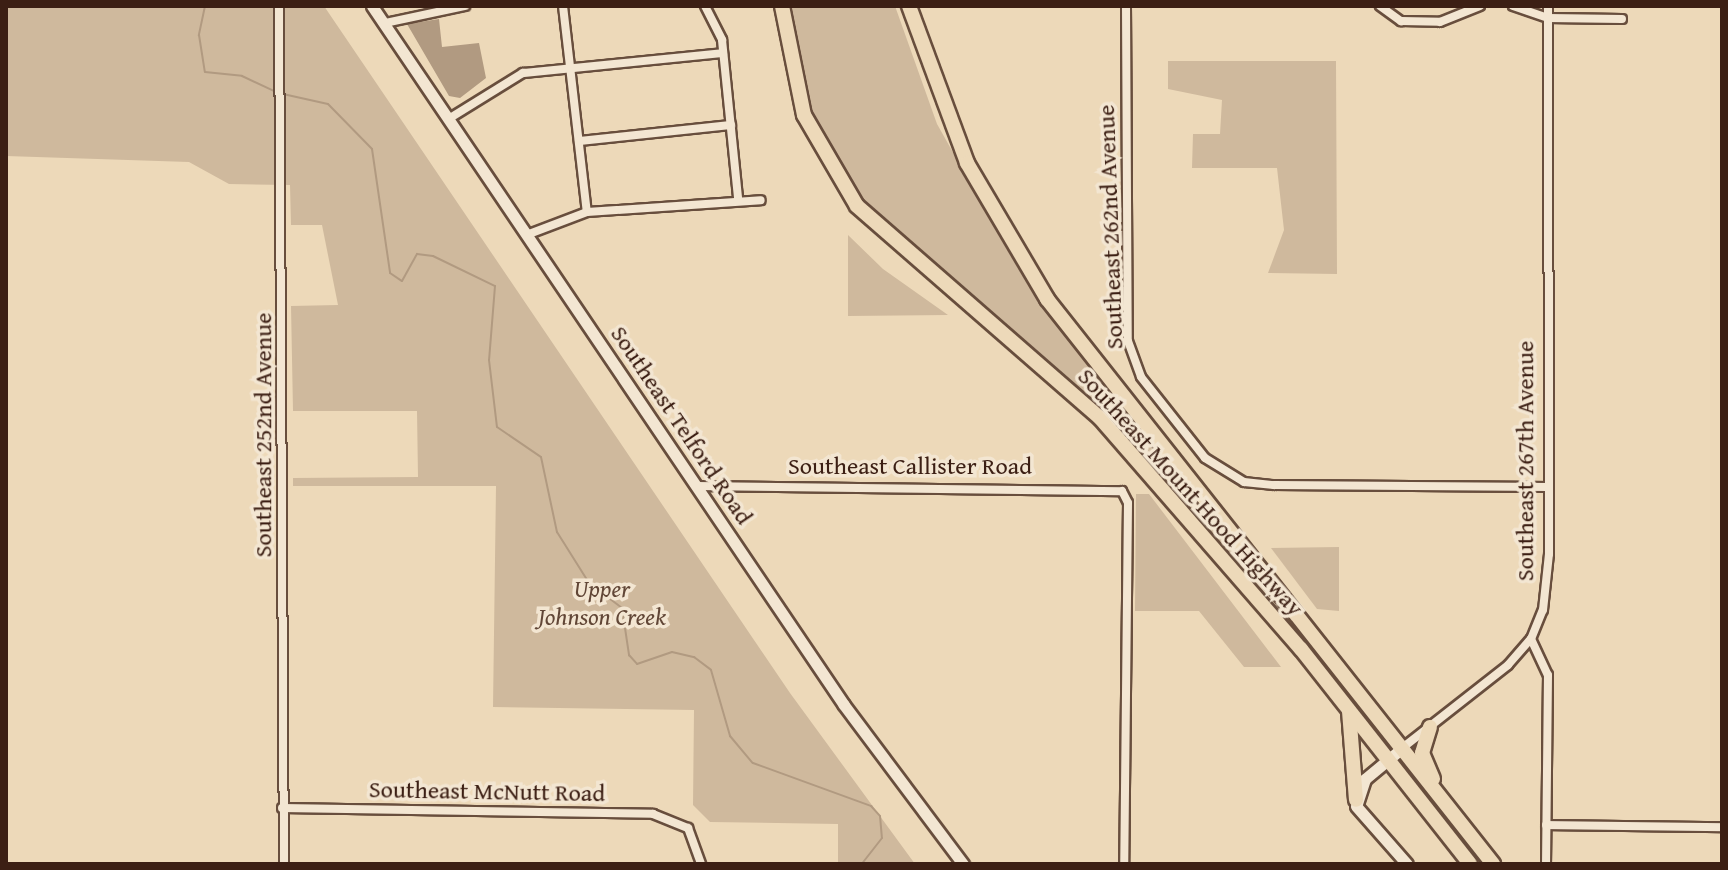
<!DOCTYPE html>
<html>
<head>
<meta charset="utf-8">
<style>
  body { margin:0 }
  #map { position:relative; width:1728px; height:870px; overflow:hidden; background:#edd9b9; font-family:"Gentium Book Plus",serif }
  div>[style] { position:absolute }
  .green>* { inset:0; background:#cfb99d }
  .water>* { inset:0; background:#b19a81 }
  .stream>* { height:2px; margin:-1px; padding:0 1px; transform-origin:1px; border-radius:1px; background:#b19a81 }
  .roads { filter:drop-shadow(2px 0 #684e3d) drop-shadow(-2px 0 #684e3d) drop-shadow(0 2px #684e3d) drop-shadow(0 -2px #684e3d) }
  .street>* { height:8px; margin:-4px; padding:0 4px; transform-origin:4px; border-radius:4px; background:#f3e6d2 }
  .secondary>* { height:11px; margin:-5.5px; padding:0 5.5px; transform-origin:5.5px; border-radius:5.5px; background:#f3e6d2 }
  .highway>* { height:14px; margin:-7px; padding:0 7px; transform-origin:7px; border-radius:7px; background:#edd9b9 }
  span { translate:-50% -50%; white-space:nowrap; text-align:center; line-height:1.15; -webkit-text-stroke:7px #f3e6d2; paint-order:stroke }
  .street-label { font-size:24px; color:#3c1f14 }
  .park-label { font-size:24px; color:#614636; font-style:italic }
  .frame { position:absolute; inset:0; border:8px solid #3c1f14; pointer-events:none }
</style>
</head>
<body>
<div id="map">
  <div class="green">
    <div style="clip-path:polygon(6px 6px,324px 6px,790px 693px,915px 864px,838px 864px,838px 824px,710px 822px,693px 805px,694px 710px,493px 707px,496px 486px,293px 486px,293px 478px,418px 477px,417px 411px,293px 411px,291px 306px,338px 305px,322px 225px,291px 225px,290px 185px,229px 184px,189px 162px,6px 156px)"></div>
    <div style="clip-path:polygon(789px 6px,895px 6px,937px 124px,1020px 271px,1291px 620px,1287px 624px,1091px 398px,888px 229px,855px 191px,805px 99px)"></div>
    <div style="clip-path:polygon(1168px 61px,1336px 61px,1337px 274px,1268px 273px,1284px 230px,1277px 168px,1192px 168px,1193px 134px,1220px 134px,1222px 100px,1168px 89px)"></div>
    <div style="clip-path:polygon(848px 235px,883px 269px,948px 315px,848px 316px)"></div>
    <div style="clip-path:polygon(1136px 494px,1149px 494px,1281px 667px,1244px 667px,1199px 611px,1135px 611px)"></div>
    <div style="clip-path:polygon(1339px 547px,1339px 611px,1317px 609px,1271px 548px)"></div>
  </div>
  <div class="water">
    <div style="clip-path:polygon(439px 19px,442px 47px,479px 43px,486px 78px,460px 98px,449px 96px,407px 24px)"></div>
  </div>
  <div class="stream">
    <div style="left:205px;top:6px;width:30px;rotate:102deg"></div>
    <div style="left:199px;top:35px;width:37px;rotate:81deg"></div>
    <div style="left:205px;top:72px;width:37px;rotate:6deg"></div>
    <div style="left:242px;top:76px;width:38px;rotate:25deg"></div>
    <div style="left:283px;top:94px;width:46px;rotate:12.5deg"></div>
    <div style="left:328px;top:104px;width:63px;rotate:45.6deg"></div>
    <div style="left:372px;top:149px;width:125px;rotate:81.7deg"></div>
    <div style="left:390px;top:273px;width:14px;rotate:34deg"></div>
    <div style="left:402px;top:281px;width:31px;rotate:-61deg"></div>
    <div style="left:417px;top:254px;width:16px;rotate:7deg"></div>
    <div style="left:433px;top:256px;width:69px;rotate:25.8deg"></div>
    <div style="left:495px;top:286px;width:74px;rotate:94.6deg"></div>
    <div style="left:489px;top:360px;width:67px;rotate:83.2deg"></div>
    <div style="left:497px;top:427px;width:53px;rotate:34.3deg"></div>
    <div style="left:541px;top:457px;width:77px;rotate:78deg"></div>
    <div style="left:557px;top:532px;width:60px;rotate:57.9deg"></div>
    <div style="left:589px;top:583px;width:41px;rotate:37.1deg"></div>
    <div style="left:622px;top:608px;width:48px;rotate:81.5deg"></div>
    <div style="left:629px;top:655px;width:12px;rotate:48deg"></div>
    <div style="left:637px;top:664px;width:37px;rotate:-19deg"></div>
    <div style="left:672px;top:652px;width:23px;rotate:13deg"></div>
    <div style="left:694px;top:657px;width:21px;rotate:37deg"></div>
    <div style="left:711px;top:670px;width:69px;rotate:73.9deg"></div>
    <div style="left:730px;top:736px;width:35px;rotate:50deg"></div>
    <div style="left:753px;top:763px;width:126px;rotate:20deg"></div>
    <div style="left:871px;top:806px;width:13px;rotate:48deg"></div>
    <div style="left:880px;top:816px;width:22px;rotate:85deg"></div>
    <div style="left:882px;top:838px;width:33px;rotate:128deg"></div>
  </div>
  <div class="roads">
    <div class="street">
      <div style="left:279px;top:6px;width:858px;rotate:89.67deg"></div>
      <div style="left:563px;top:6px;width:207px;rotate:83.4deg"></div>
      <div style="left:705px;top:6px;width:38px;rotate:63deg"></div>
      <div style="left:722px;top:40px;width:159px;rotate:84.2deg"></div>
      <div style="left:1126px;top:6px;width:335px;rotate:89.7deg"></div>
      <div style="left:1128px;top:341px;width:38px;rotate:70deg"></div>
      <div style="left:1141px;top:377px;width:103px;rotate:51.7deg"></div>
      <div style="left:1205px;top:458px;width:46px;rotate:31.6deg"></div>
      <div style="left:1244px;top:482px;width:30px;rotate:6deg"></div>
      <div style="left:1274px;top:485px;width:275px;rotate:0.4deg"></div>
      <div style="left:1380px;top:6px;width:26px;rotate:36deg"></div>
      <div style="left:1401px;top:21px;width:39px;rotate:1deg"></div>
      <div style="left:1440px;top:22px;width:43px;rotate:-21.8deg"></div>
      <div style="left:1513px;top:6px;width:37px;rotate:19deg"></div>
      <div style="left:1548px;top:18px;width:74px;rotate:0.8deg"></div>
      <div style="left:385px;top:23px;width:82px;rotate:-12deg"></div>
      <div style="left:450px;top:118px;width:86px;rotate:-31.7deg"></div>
      <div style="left:523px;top:73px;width:201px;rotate:-5.7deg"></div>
      <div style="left:579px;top:141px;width:153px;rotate:-6deg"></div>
      <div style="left:529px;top:234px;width:62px;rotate:-20.8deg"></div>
      <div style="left:587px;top:212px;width:174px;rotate:-3.9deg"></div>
      <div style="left:696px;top:486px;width:426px;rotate:0.7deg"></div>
      <div style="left:1122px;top:491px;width:13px;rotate:63deg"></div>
      <div style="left:1128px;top:503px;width:361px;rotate:90.6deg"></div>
      <div style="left:1531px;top:639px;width:40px;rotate:65deg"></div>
      <div style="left:1548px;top:675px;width:189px;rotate:90.6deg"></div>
      <div style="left:1401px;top:749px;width:136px;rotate:-38.1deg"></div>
      <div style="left:1508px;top:665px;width:35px;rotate:-49deg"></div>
      <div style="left:1531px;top:639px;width:31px;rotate:-68deg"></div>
      <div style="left:1543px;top:610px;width:56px;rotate:-83.9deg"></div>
      <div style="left:1549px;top:554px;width:548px;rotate:-90.1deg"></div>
      <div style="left:282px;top:808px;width:371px;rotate:0.9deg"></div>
      <div style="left:653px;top:814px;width:38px;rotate:22deg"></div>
      <div style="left:688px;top:828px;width:38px;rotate:70deg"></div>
      <div style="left:1546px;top:825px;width:176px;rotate:0.7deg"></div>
    </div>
    <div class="secondary">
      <div style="left:372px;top:6px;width:843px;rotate:55.97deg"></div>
      <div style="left:844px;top:705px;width:199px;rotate:53.2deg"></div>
      <div style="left:1401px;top:749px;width:47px;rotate:140.2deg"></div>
      <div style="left:1365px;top:779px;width:28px;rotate:108deg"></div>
      <div style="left:1356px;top:806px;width:77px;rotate:48.7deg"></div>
    </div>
    <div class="highway">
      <div style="left:782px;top:6px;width:111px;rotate:78.6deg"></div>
      <div style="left:804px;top:115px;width:105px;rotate:59.8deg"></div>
      <div style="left:857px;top:206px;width:322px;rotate:41.1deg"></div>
      <div style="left:1100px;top:418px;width:306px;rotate:49deg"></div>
      <div style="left:1301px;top:649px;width:273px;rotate:51.8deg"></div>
      <div style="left:909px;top:6px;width:167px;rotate:69.7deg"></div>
      <div style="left:967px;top:163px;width:158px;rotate:59.5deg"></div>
      <div style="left:1047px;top:299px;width:720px;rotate:51.71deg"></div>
      <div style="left:1349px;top:711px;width:89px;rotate:85.5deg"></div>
      <div style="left:1430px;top:727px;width:27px;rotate:107deg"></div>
      <div style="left:1422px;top:753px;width:28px;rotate:67deg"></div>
    </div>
  </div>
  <div class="street-label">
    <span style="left:1110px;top:227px;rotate:-92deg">Southeast 262nd Avenue</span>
    <span style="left:682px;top:425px;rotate:56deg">Southeast Telford Road</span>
    <span style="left:263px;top:435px;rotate:-90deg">Southeast 252nd Avenue</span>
    <span style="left:1525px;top:461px;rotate:-90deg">Southeast 267th Avenue</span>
    <span style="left:910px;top:466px">Southeast Callister Road</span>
    <span style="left:1191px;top:492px;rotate:48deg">Southeast Mount Hood Highway</span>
    <span style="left:487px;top:791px;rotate:1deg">Southeast McNutt Road</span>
  </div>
  <div class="park-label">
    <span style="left:602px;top:603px">Upper<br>Johnson Creek</span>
  </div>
  <div class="frame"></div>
</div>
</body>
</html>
